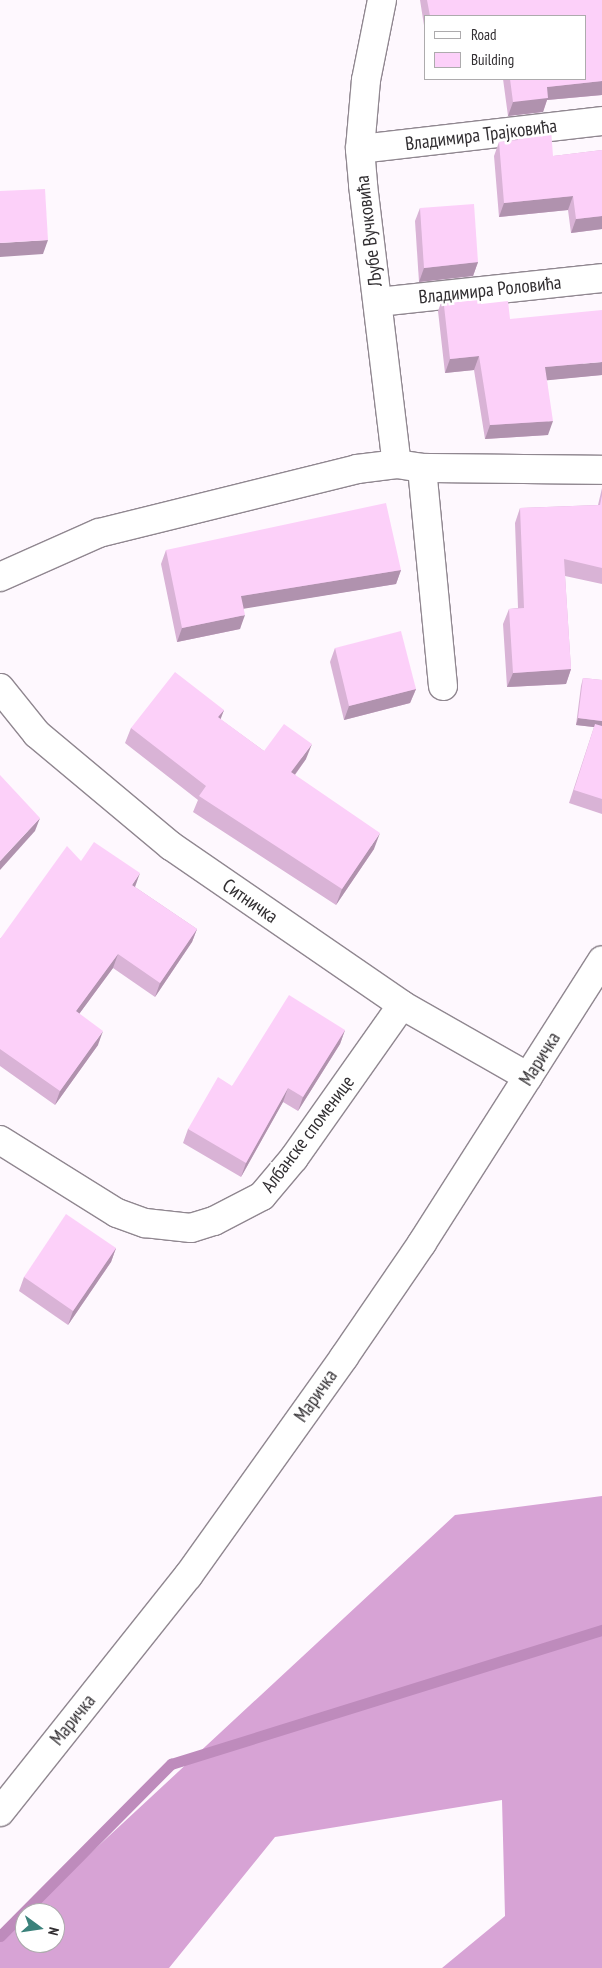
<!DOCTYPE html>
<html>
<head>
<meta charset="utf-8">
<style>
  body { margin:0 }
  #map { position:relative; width:602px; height:1968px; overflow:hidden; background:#fef8fe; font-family:"PT Sans Narrow",sans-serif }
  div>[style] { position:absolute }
  .forest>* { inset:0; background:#d7a3d5 }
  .stream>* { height:11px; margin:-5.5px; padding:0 5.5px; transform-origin:5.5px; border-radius:5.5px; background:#be8bbc }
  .roads { filter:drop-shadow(1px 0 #908790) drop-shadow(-1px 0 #908790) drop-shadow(0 1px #908790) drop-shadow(0 -1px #908790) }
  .minor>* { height:28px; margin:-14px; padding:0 14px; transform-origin:14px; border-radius:14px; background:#fff }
  .wall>* { inset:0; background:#d9b3d6 }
  .shaded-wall>* { inset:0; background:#b092ae }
  .building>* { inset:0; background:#fcd0f9 }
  span { translate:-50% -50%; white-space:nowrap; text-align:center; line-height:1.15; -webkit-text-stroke:5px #fff; paint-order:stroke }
  .street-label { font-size:19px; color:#312e31 }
  .legend { position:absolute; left:424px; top:15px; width:162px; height:65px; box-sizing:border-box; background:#fff; border:1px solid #adabad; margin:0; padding:6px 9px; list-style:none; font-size:15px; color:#312e31 }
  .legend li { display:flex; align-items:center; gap:10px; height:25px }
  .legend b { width:25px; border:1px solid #adabad }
  .north { position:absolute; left:15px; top:1903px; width:50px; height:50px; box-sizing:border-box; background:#fff; border:1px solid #adabad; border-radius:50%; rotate:104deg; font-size:14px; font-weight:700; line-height:20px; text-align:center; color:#312e31 }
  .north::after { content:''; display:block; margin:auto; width:18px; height:22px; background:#3b827b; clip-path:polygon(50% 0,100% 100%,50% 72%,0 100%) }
</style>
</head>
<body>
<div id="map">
  <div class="forest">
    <div style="clip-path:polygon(602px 1496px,602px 1968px,442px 1968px,505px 1916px,502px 1800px,275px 1837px,169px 1968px,0 1968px,0 1937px,25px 1914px,25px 1943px,55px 1943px,55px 1913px,26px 1913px,455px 1515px)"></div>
  </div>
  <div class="stream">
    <div style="left:0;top:1936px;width:243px;rotate:-45.2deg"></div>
    <div style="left:171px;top:1764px;width:451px;rotate:-17.3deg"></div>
  </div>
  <div class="roads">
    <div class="minor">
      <div style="left:382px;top:0;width:82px;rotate:101.3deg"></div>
      <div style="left:366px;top:80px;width:69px;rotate:95deg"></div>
      <div style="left:360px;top:149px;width:36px;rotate:85deg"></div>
      <div style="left:363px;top:185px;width:281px;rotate:83.1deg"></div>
      <div style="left:397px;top:464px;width:25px;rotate:9deg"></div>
      <div style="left:422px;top:468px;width:219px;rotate:84.5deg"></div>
      <div style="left:360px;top:149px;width:244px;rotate:-6.6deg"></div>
      <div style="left:378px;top:302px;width:225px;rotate:-6.1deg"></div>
      <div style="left:422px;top:468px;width:180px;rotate:0.6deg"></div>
      <div style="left:0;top:577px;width:108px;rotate:-24deg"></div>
      <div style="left:99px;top:533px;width:266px;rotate:-13.9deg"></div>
      <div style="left:357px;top:469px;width:40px;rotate:-7.1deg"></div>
      <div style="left:0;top:688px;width:59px;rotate:51.2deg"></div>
      <div style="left:37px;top:734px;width:175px;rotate:39.9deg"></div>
      <div style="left:171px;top:846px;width:280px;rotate:34.5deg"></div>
      <div style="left:402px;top:1005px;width:145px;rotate:29.7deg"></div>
      <div style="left:0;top:1140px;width:138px;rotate:32deg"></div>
      <div style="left:117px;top:1213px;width:30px;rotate:20deg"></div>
      <div style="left:145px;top:1223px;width:46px;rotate:6.2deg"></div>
      <div style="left:191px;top:1228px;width:24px;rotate:-17deg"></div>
      <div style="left:214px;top:1221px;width:54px;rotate:-27.5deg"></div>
      <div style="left:262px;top:1196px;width:50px;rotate:-49.9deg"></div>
      <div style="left:294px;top:1158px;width:187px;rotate:-54.8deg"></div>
      <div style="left:0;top:1812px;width:302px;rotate:-51.5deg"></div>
      <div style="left:188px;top:1576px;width:269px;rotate:-54.5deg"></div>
      <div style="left:344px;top:1357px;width:138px;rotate:-55.6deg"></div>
      <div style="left:422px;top:1243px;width:335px;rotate:-57.5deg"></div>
    </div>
  </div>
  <div class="wall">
    <div style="clip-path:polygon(420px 0,602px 0,602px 95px,547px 100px,543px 112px,508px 116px,503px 79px,586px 79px,586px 16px,426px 16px,426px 38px)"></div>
    <div style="clip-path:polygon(517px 133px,553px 156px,602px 150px,602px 229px,571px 233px,568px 210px,499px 217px,494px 156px,499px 142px,515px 140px)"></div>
    <div style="clip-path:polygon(420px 208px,478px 262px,473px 276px,419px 282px,415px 221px)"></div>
    <div style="clip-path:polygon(443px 297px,481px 304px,510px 319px,602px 375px,547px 380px,548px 435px,485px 439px,474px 370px,445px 373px,438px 311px)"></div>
    <div style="clip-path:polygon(602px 488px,602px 584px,565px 576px,571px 669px,566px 684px,507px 687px,503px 624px,509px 609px,518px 608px,515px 523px,520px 508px,598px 505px)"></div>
    <div style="clip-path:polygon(166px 550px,401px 570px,396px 584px,244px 608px,240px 629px,177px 642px,161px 564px)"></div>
    <div style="clip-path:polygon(335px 648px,416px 689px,410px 703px,344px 720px,330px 662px)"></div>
    <div style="clip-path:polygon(583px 678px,602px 680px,602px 814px,569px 803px,594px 727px,576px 725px,581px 686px)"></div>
    <div style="clip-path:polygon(224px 710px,220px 719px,264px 751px,306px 759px,295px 775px,374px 849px,336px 905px,193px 812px,198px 800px,125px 743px,131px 728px)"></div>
    <div style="clip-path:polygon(81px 861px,135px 887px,197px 929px,192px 942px,155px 997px,113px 968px,79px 1014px,98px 1045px,55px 1105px,0 1066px,0 939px)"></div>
    <div style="clip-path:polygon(345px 1030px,340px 1044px,298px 1111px,283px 1102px,241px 1177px,183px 1143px,188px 1129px,232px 1086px)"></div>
    <div style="clip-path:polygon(116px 1248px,111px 1262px,68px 1325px,19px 1291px,24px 1277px)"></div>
  </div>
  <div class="shaded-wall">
    <div style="clip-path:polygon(602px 81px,602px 95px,547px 100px,543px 112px,508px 116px,513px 102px,547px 87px)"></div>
    <div style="clip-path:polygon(573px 196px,568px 210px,499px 217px,504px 203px)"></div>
    <div style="clip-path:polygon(602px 216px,602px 229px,571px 233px,576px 219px)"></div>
    <div style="clip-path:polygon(48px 240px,43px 254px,0 257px,0 243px)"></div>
    <div style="clip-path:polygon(478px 262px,473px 276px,419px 282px,424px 268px)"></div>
    <div style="clip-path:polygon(479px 356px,474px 370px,445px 373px,450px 359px)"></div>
    <div style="clip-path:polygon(602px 362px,602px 375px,540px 381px,545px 367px)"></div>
    <div style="clip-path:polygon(553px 421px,548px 435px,485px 439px,490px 425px)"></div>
    <div style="clip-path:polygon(401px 570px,396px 584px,236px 610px,241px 596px)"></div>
    <div style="clip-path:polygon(245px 615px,240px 629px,177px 642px,182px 628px)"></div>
    <div style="clip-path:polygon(571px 669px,566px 684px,507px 687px,513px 673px)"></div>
    <div style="clip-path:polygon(416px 689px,410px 703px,344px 720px,349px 706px)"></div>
    <div style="clip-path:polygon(224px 710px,218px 726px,218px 717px)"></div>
    <div style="clip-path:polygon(578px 718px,602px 721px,602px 728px,576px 725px)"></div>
    <div style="clip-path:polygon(312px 744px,306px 759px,285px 788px,291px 772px)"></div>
    <div style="clip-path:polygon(40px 818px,35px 831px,0 870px,0 861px)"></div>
    <div style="clip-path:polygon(380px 833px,374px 849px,336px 905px,342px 889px)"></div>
    <div style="clip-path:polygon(140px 873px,135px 887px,127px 899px,132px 885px)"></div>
    <div style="clip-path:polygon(197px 929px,192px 942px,155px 997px,160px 983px)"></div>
    <div style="clip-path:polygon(118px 954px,113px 968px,71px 1025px,76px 1011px)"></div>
    <div style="clip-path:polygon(345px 1030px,340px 1044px,298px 1111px,303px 1097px)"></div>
    <div style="clip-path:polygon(103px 1031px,98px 1045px,55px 1105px,60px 1091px)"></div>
    <div style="clip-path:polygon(288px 1088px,283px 1102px,241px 1177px,246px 1163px)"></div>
    <div style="clip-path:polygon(116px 1248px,111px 1262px,68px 1325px,73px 1311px)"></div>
  </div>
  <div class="building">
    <div style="clip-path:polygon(427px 0,602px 0,602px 81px,547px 87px,548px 98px,513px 102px,510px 79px,586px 79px,586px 16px,430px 16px)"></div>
    <div style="clip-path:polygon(551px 129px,553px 156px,602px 150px,602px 216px,576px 219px,573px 196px,504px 203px,499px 142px,518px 140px,517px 133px)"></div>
    <div style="clip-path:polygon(45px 189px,48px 240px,0 243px,0 191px)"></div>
    <div style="clip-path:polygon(474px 204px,478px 262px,424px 268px,420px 208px)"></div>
    <div style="clip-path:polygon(480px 293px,481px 304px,508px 301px,510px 319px,602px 310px,602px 362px,545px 367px,553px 421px,490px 425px,479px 356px,450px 359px,443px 297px)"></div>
    <div style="clip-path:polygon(602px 495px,602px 568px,564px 559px,571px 669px,513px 673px,509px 609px,524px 608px,520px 508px,600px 505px)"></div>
    <div style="clip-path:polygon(386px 503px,401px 570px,241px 596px,245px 615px,182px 628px,166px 550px)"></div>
    <div style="clip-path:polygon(401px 631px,416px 689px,349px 706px,335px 648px)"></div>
    <div style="clip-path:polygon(175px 672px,224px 710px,218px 717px,264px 751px,284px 724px,312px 744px,291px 772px,380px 833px,342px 889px,199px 796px,206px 786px,131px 728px)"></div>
    <div style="clip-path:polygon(583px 678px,602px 680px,602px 721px,578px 718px)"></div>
    <div style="clip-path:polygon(595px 724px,602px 726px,602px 799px,574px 790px)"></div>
    <div style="clip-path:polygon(0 775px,40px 818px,0 861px)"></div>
    <div style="clip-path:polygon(94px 842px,140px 873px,132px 885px,197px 929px,160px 983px,118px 954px,76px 1011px,103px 1031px,60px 1091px,0 1049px,0 939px,67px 846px,81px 861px)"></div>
    <div style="clip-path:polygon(289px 995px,345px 1030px,303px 1097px,288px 1088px,246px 1163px,188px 1129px,218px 1077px,232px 1086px)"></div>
    <div style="clip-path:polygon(66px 1214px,116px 1248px,73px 1311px,24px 1277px)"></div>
  </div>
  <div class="street-label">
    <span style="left:481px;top:135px;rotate:-7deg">Владимира Трајковића</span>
    <span style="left:369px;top:231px;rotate:-97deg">Љубе Вучковића</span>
    <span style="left:490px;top:290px;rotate:-6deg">Владимира Роловића</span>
    <span style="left:250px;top:901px;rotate:35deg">Ситничка</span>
    <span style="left:540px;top:1059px;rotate:-58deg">Маричка</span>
    <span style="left:308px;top:1134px;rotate:-53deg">Албанске споменице</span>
    <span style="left:316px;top:1396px;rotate:-55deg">Маричка</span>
    <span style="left:73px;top:1720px;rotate:-51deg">Маричка</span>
  </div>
  <ul class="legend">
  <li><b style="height:6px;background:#fff"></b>Road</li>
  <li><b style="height:14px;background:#fcd0f9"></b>Building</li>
  </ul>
  <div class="north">N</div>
</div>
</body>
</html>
